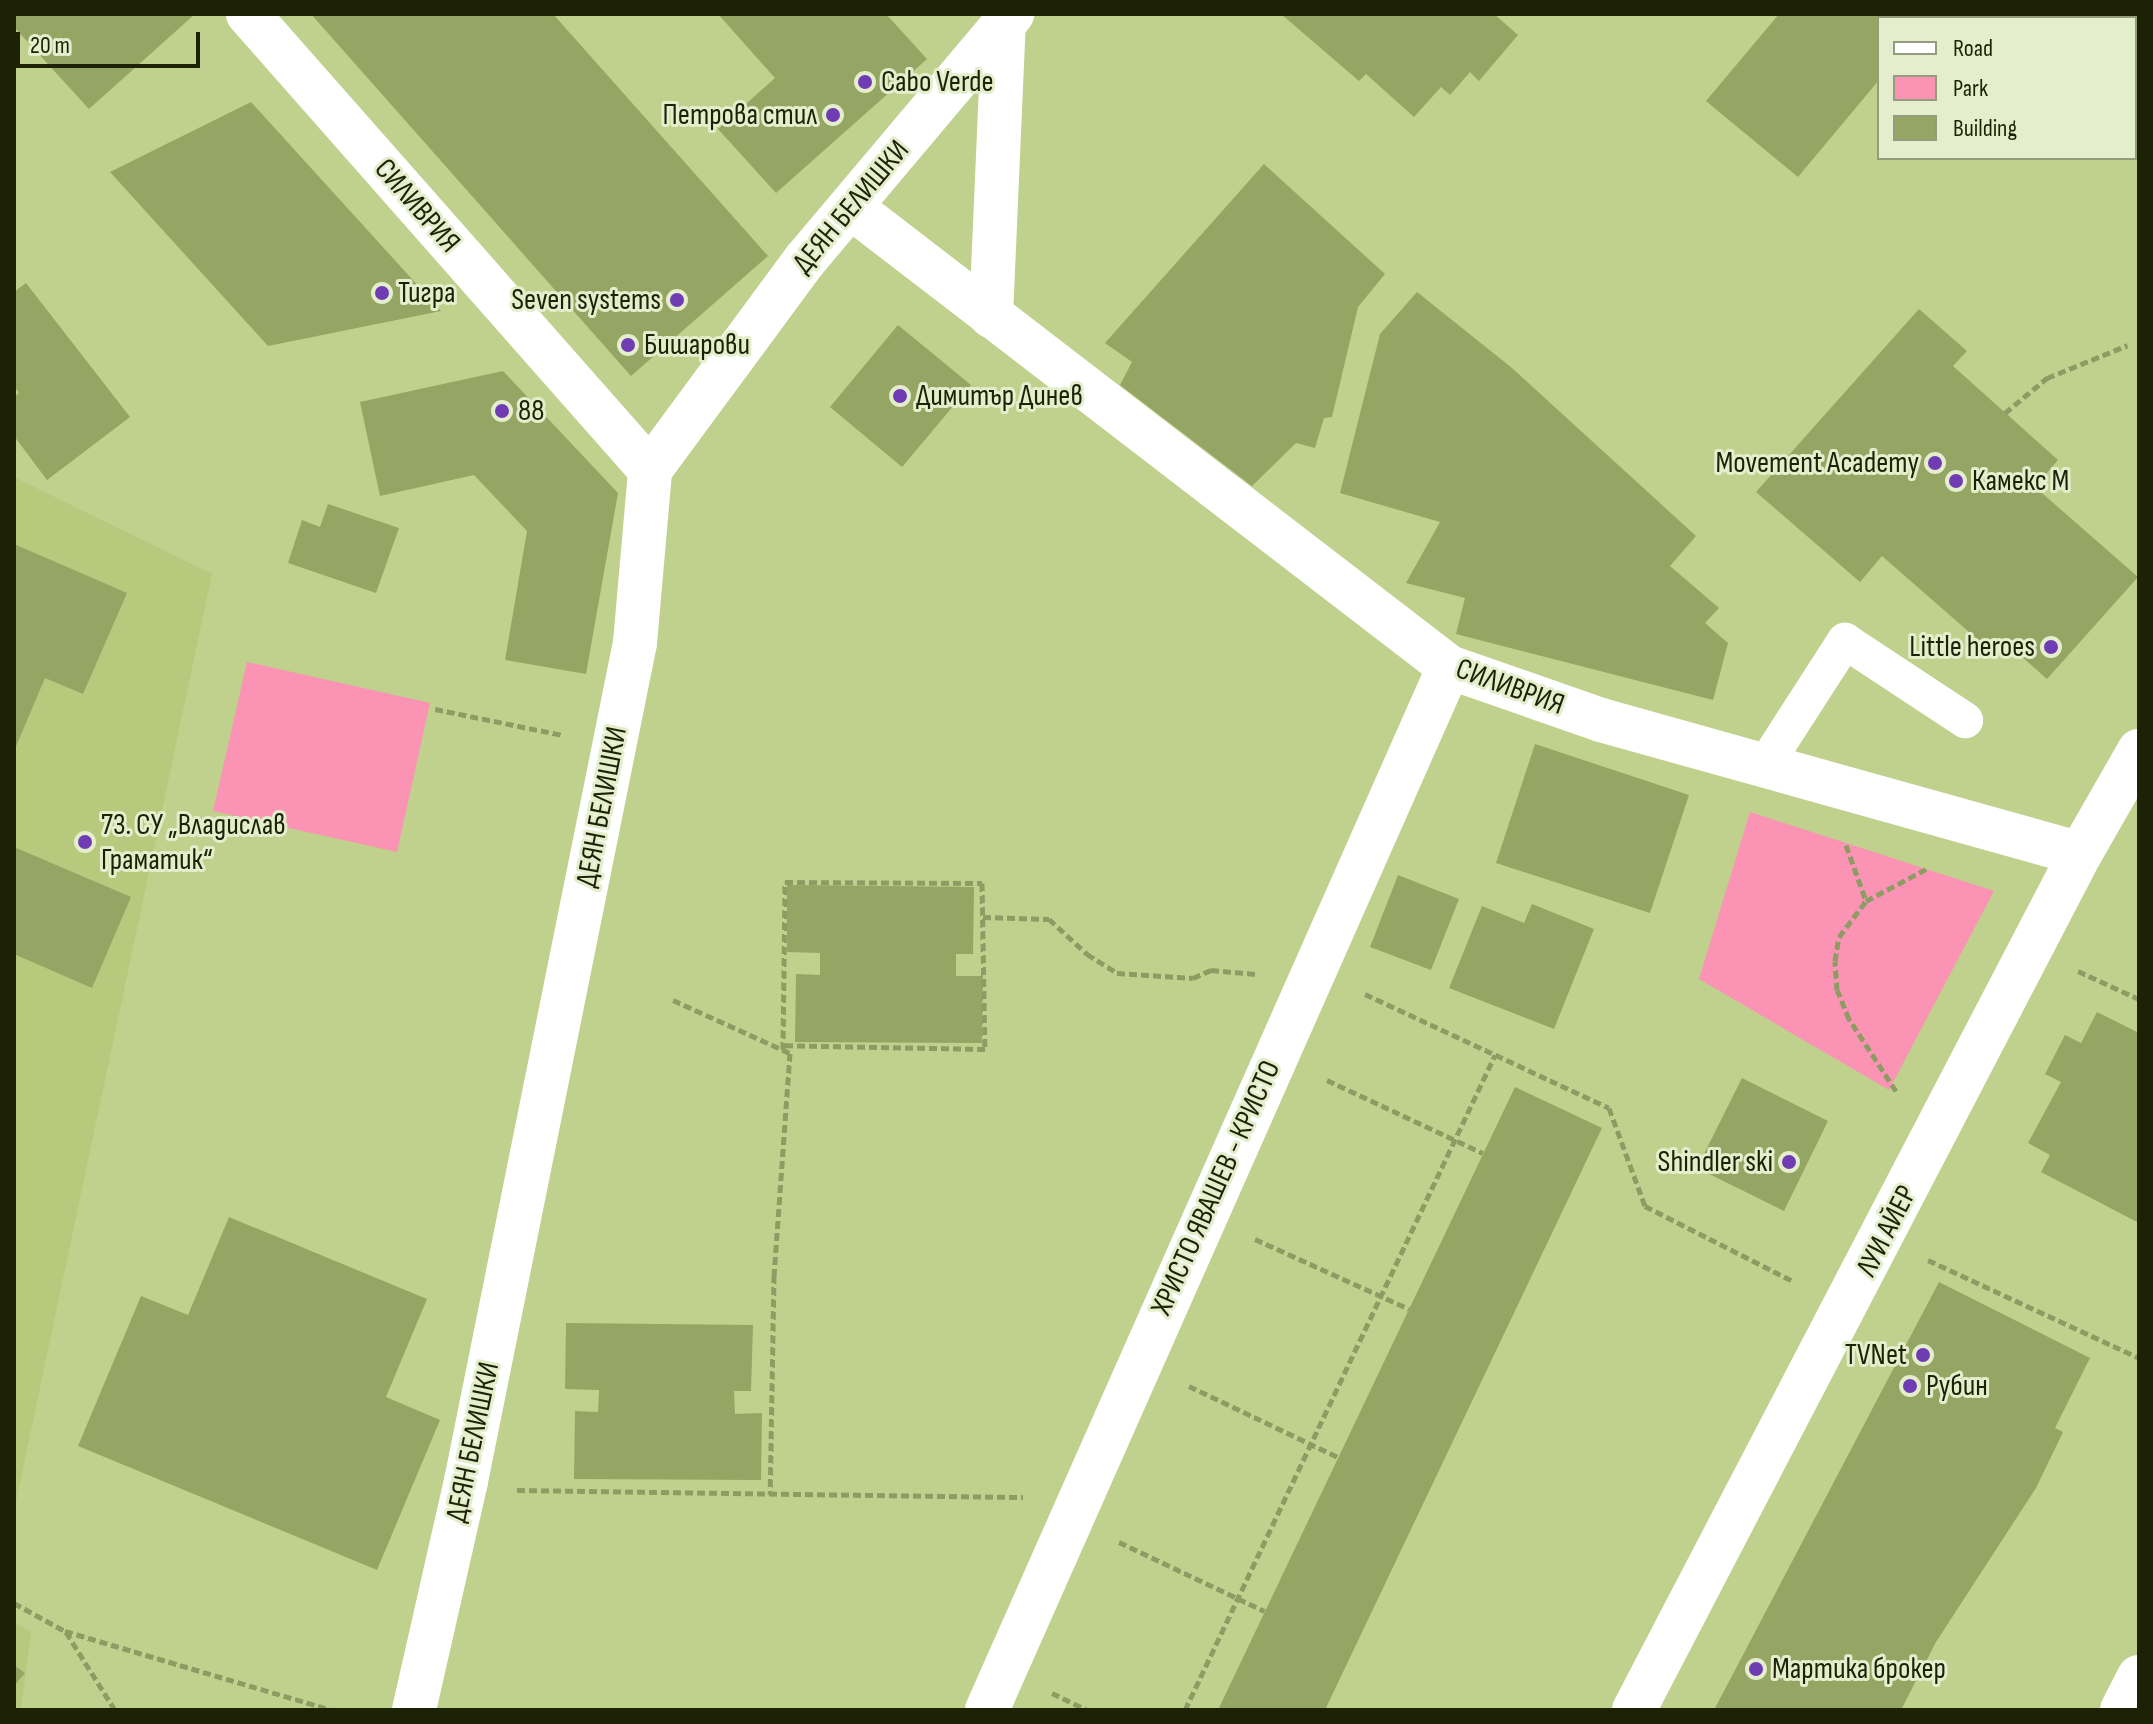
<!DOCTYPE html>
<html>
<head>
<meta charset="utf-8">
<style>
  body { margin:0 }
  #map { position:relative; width:2153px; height:1724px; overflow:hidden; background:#c0d18d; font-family:"Sofia Sans Condensed",sans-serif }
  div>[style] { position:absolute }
  .built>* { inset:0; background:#b7c97d }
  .green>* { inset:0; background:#fa93b4 }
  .building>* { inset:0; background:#95a563 }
  .path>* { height:5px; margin-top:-2.5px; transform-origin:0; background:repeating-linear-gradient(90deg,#8e9c64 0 8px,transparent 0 12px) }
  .lane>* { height:36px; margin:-18px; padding:0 18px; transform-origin:18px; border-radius:18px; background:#fff }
  .street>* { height:44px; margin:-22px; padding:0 22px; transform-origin:22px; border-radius:22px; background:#fff }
  .secondary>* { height:44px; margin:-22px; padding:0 22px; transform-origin:22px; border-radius:22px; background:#fff }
  .dots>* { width:22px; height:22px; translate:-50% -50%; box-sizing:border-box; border:4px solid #e4eecc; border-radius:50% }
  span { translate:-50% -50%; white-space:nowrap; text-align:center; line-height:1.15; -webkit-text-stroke:6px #e4eecc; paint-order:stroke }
  .poi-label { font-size:30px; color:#1d2207 }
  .left { translate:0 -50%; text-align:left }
  .right { translate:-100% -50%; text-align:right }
  .street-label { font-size:30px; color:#1d2207 }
  .frame { position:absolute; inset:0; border:16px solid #1d2207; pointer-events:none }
  .legend { position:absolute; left:1877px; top:16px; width:260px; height:144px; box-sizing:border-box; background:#e4eecc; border:2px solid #949c7d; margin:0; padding:10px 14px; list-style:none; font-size:24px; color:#1d2207 }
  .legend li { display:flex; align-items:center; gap:16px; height:40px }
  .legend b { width:40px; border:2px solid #949c7d }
  .scale { position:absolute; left:16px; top:32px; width:184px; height:36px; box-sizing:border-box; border:4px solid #1d2207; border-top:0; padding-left:10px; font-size:24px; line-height:28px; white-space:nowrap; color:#1d2207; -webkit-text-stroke:6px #e4eecc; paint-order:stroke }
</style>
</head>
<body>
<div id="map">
  <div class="built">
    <div style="clip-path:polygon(14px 477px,212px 574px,14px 1511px)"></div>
    <div style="clip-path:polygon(14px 1622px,31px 1632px,21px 1710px,14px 1710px)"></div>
  </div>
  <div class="green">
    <div style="clip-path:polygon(247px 662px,430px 703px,397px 852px,213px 811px)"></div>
    <div style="clip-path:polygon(1750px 812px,1994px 891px,1889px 1090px,1699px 979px)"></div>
  </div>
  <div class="building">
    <div style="clip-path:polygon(14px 14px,195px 14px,89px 109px,14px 27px)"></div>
    <div style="clip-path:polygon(311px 14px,553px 14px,768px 256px,631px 376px)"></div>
    <div style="clip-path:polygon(718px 14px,886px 14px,927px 59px,776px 193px,718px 129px,775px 78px)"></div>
    <div style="clip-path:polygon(1281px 14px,1494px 14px,1518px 35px,1479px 81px,1470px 72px,1450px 95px,1441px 87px,1414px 117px,1366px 74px,1359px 81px)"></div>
    <div style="clip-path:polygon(1779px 14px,1934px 14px,1879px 18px,1879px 80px,1798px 177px,1706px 101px)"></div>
    <div style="clip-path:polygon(251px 102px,441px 311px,268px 346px,110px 172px)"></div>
    <div style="clip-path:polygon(1264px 164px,1385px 274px,1358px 307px,1332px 417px,1324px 418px,1315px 448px,1296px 443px,1252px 486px,1120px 385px,1132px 362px,1105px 343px)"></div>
    <div style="clip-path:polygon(26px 283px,130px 417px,47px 480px,14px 436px,14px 397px,19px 393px,14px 386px,14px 292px)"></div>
    <div style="clip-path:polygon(1417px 292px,1512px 368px,1696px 536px,1670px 566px,1719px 608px,1705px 623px,1728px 643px,1713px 700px,1456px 634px,1465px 598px,1406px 583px,1440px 522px,1340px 493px,1380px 334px)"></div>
    <div style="clip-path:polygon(1919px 309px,1967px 351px,1953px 366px,2058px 460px,2035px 487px,2138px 577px,2047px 679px,2003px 640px,1992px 652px,1882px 556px,1860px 582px,1756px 492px)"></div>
    <div style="clip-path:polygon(898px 325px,971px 385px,902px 467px,830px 407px)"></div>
    <div style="clip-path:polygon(503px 371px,618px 493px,586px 674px,505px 660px,527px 531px,474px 475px,380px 496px,360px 402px)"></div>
    <div style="clip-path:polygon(328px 504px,399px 528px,376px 593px,288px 563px,302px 520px,320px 527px)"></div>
    <div style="clip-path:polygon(14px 544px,127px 593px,83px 694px,45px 678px,14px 751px)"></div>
    <div style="clip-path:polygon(1535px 744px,1689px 795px,1650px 913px,1496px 863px)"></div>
    <div style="clip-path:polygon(14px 847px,131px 897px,92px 988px,14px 954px)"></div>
    <div style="clip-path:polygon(1398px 875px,1459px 899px,1431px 970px,1370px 947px)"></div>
    <div style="clip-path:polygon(787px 885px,974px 887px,973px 954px,956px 954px,956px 976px,983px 976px,982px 1043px,795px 1042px,796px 974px,820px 975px,820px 953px,787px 952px)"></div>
    <div style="clip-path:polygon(1532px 904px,1594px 929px,1554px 1029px,1449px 988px,1482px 906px,1524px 923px)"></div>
    <div style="clip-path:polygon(2097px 1012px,2139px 1033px,2139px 1223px,2041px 1172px,2050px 1155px,2028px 1143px,2061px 1082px,2045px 1074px,2065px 1035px,2081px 1043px)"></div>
    <div style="clip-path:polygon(1742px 1078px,1828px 1121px,1784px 1211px,1697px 1168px)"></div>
    <div style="clip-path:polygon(1515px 1087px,1602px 1128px,1325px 1710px,1218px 1710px)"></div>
    <div style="clip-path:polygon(229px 1217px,427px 1299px,386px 1397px,440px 1420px,377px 1570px,78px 1446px,141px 1296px,188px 1315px)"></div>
    <div style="clip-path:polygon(1939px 1282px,2090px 1358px,2055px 1428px,2063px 1432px,2036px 1488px,1936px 1642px,1901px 1710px,1714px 1710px)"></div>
    <div style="clip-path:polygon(566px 1323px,753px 1325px,751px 1391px,734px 1391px,735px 1414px,762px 1413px,761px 1480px,574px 1479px,575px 1411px,598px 1412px,599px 1390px,565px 1389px)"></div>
    <div style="clip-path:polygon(14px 1665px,25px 1673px,14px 1686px)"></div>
  </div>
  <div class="path">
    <div style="left:2005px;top:413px;width:55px;rotate:-39.8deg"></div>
    <div style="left:2047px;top:378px;width:87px;rotate:-22.2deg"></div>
    <div style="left:435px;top:709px;width:131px;rotate:11.5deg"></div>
    <div style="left:1846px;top:845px;width:59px;rotate:70.3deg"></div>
    <div style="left:983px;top:917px;width:66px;rotate:1.7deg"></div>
    <div style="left:1049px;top:919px;width:52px;rotate:42.6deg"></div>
    <div style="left:1087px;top:954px;width:36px;rotate:32deg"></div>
    <div style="left:1117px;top:973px;width:76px;rotate:3.8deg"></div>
    <div style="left:1193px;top:978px;width:20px;rotate:-24deg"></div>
    <div style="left:1211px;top:970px;width:45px;rotate:5.1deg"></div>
    <div style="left:2078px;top:971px;width:67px;rotate:24.7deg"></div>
    <div style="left:1365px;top:994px;width:269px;rotate:25deg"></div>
    <div style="left:1609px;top:1108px;width:104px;rotate:69.8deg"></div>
    <div style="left:1645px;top:1206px;width:168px;rotate:26.9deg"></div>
    <div style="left:673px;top:1000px;width:128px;rotate:24.4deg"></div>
    <div style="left:790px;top:1053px;width:223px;rotate:94.1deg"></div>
    <div style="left:774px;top:1275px;width:219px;rotate:91deg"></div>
    <div style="left:783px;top:1050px;width:168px;rotate:-89.3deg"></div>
    <div style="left:785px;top:882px;width:197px;rotate:0.3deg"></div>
    <div style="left:982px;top:883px;width:166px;rotate:89deg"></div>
    <div style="left:985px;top:1049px;width:201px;rotate:-178.9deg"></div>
    <div style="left:1327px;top:1080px;width:172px;rotate:25.1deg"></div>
    <div style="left:1896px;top:1091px;width:86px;rotate:-123.1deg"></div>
    <div style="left:1849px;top:1019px;width:31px;rotate:-112deg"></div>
    <div style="left:1837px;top:990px;width:29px;rotate:-94deg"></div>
    <div style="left:1835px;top:961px;width:24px;rotate:-81deg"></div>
    <div style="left:1839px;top:937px;width:45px;rotate:-53.1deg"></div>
    <div style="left:1866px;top:901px;width:70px;rotate:-28deg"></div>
    <div style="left:1255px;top:1239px;width:169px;rotate:24.4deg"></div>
    <div style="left:1928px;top:1260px;width:233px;rotate:24.9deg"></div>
    <div style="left:1189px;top:1386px;width:165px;rotate:25.5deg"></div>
    <div style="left:517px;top:1490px;width:506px;rotate:0.79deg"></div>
    <div style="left:1119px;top:1542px;width:161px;rotate:25.4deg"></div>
    <div style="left:14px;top:1603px;width:58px;rotate:28.8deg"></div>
    <div style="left:65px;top:1631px;width:278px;rotate:16.5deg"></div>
    <div style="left:66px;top:1632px;width:92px;rotate:57.9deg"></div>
    <div style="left:1052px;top:1693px;width:39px;rotate:26deg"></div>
    <div style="left:1185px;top:1710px;width:725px;rotate:-64.67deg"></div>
  </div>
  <div class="lane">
    <div style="left:1765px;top:765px;width:148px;rotate:-57.2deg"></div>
    <div style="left:1845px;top:641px;width:144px;rotate:33.4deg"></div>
  </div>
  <div class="street">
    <div style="left:248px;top:14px;width:608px;rotate:48.6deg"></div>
    <div style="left:852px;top:208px;width:753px;rotate:37.55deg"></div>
    <div style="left:1449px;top:667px;width:161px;rotate:19.2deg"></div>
    <div style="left:1601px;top:720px;width:497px;rotate:15.6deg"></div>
    <div style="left:991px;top:316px;width:294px;rotate:-87.5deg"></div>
    <div style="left:414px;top:1710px;width:235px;rotate:-77.2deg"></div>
    <div style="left:466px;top:1481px;width:855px;rotate:-78.6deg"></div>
    <div style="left:635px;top:643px;width:174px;rotate:-85deg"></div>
    <div style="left:650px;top:470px;width:261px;rotate:-53.6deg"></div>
    <div style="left:805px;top:260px;width:322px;rotate:-49.9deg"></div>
    <div style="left:987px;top:1710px;width:1141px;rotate:-66.11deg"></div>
    <div style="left:2122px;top:1710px;width:37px;rotate:-63deg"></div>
  </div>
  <div class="secondary">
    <div style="left:1634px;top:1710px;width:965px;rotate:-62.48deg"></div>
    <div style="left:2080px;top:854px;width:119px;rotate:-60.2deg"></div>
  </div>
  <div class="dots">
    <div style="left:865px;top:82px;background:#703cb3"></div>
    <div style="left:833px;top:115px;background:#703cb3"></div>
    <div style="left:382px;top:293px;background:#703cb3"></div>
    <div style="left:677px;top:300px;background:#703cb3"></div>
    <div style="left:628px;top:345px;background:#703cb3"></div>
    <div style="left:900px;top:396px;background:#703cb3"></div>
    <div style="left:502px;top:411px;background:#703cb3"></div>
    <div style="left:1935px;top:463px;background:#703cb3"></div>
    <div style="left:1956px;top:481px;background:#703cb3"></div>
    <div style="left:2051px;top:647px;background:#703cb3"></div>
    <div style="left:85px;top:842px;background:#703cb3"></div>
    <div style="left:1789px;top:1162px;background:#703cb3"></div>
    <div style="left:1923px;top:1355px;background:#703cb3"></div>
    <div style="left:1910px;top:1386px;background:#703cb3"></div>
    <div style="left:1756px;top:1669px;background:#703cb3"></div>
  </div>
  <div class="poi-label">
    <span class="left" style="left:881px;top:82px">Cabo Verde</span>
    <span class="right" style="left:817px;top:115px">Петрова стил</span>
    <span class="left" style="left:398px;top:293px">Тигра</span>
    <span class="right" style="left:661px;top:300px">Seven systems</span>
    <span class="left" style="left:644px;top:345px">Бишарови</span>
    <span class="left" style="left:916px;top:396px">Димитър Динев</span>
    <span class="left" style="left:518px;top:411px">88</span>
    <span class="right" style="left:1919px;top:463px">Movement Academy</span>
    <span class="left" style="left:1972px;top:481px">Камекс М</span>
    <span class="right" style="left:2035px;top:647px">Little heroes</span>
    <span class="left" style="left:101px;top:842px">73. СУ „Владислав<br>Граматик“</span>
    <span class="right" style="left:1773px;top:1162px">Shindler ski</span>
    <span class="right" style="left:1907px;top:1355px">TVNet</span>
    <span class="left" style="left:1926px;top:1386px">Рубин</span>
    <span class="left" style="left:1772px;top:1669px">Мартика брокер</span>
  </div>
  <div class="street-label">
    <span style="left:417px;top:206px;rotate:49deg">СИЛИВРИЯ</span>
    <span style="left:851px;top:207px;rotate:-50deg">ДЕЯН БЕЛИШКИ</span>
    <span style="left:1510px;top:687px;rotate:20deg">СИЛИВРИЯ</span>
    <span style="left:602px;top:807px;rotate:-79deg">ДЕЯН БЕЛИШКИ</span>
    <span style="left:1216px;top:1188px;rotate:-66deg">ХРИСТО ЯВАШЕВ - КРИСТО</span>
    <span style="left:1887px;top:1231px;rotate:-63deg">ЛУИ АЙЕР</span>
    <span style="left:473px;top:1442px;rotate:-78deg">ДЕЯН БЕЛИШКИ</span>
  </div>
  <div class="frame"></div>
  <ul class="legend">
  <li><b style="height:10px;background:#fff"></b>Road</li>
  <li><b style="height:22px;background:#fa93b4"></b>Park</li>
  <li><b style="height:22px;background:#95a563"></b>Building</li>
  </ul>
  <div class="scale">20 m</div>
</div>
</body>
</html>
